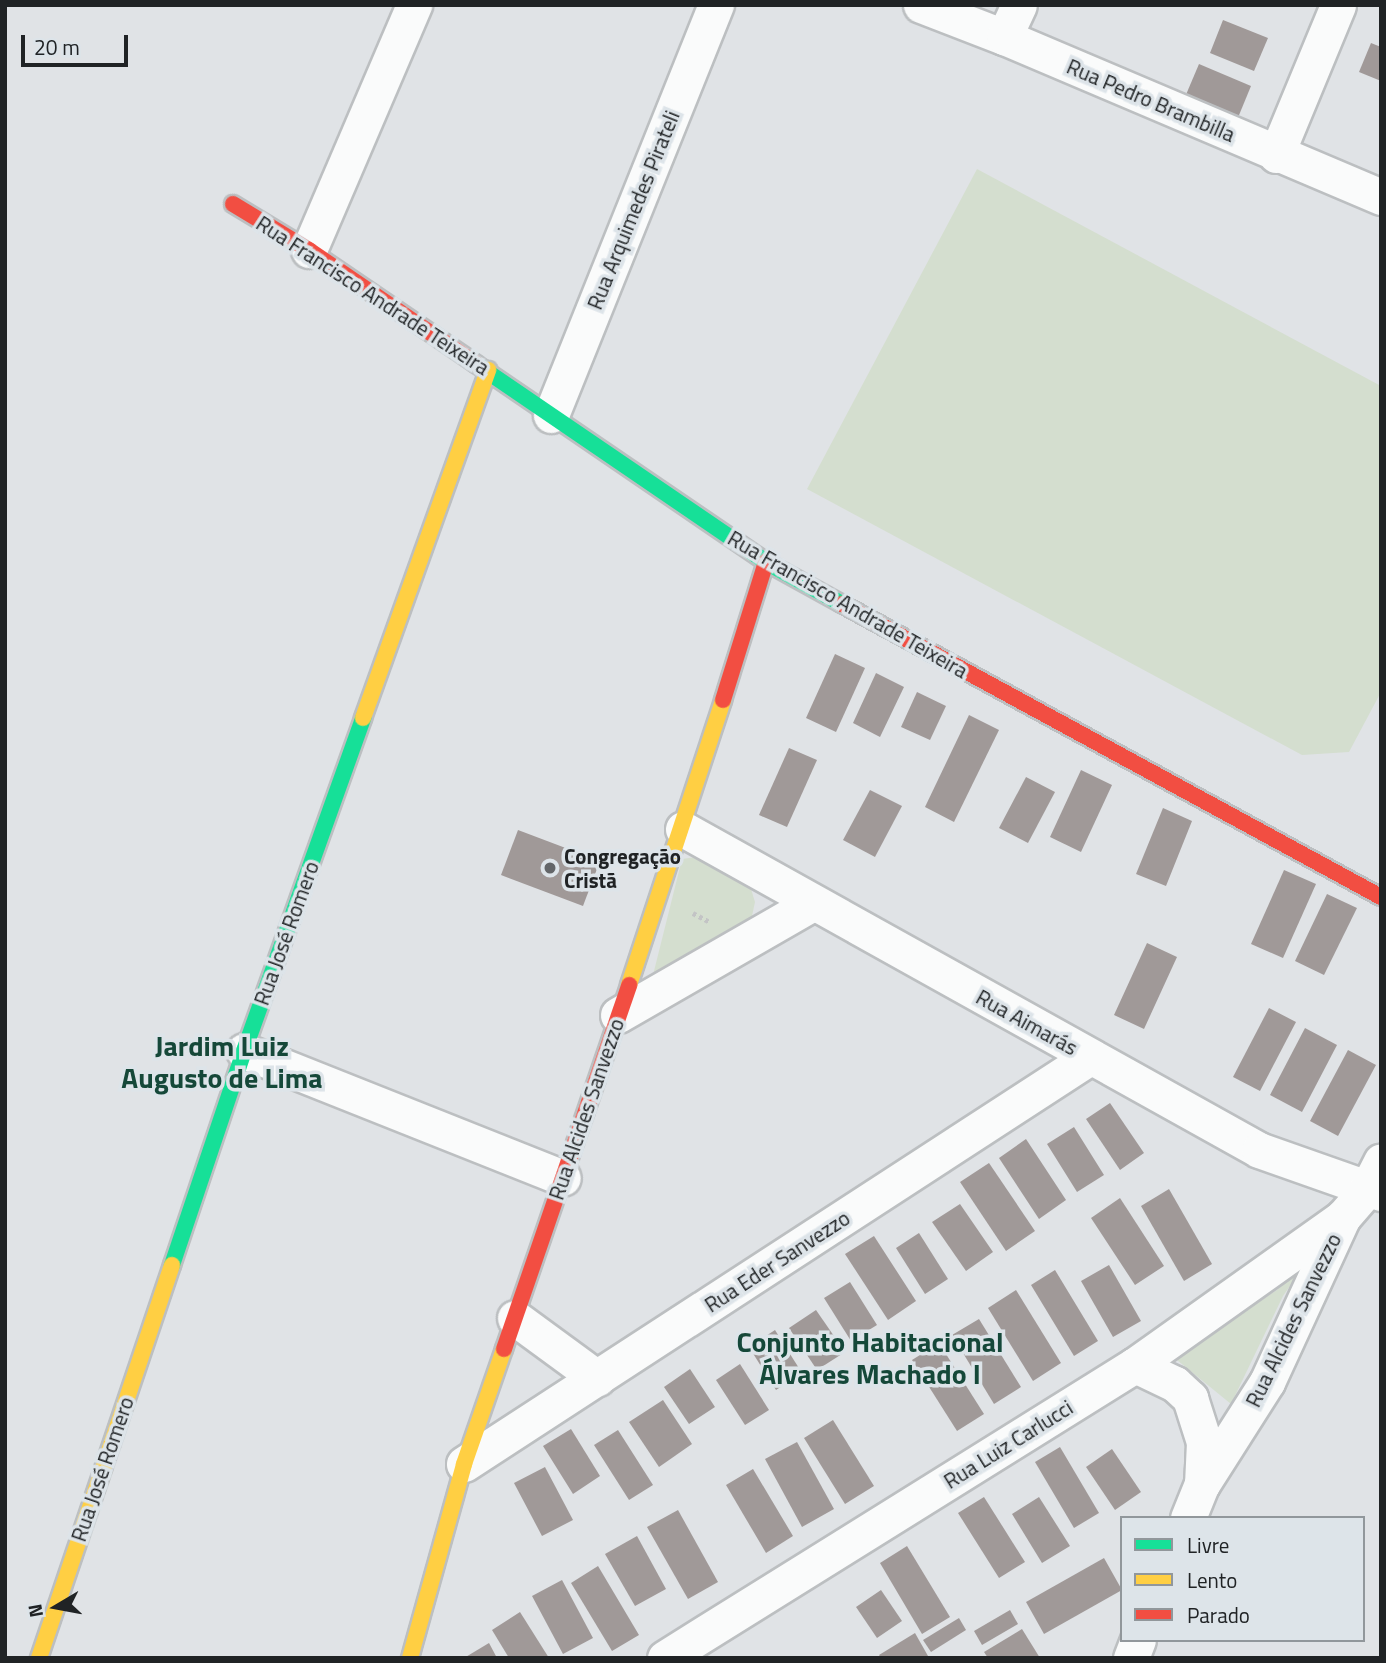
<!DOCTYPE html>
<html>
<head>
<meta charset="utf-8">
<style>
  body { margin:0 }
  #map { position:relative; width:1386px; height:1663px; overflow:hidden; background:#e0e3e6; font-family:"Titillium Web",sans-serif }
  div>[style] { position:absolute }
  .green>* { inset:0; background:#d4decf }
  .building>* { inset:0; background:#a09998 }
  .path>* { height:4.5px; margin-top:-2.25px; transform-origin:0; background:repeating-linear-gradient(90deg,#c3c4c5 0 3.5px,transparent 0 7px) }
  .roads { filter:drop-shadow(2px 0 #bcbfc1) drop-shadow(-2px 0 #bcbfc1) drop-shadow(0 2px #bcbfc1) drop-shadow(0 -2px #bcbfc1) }
  .street>* { height:35px; margin:-17.5px; padding:0 17.5px; transform-origin:17.5px; border-radius:17.5px; background:#fafbfb }
  .fast>* { height:16px; margin:-8px; padding:0 8px; transform-origin:8px; border-radius:8px; background:#16e098 }
  .slow>* { height:16px; margin:-8px; padding:0 8px; transform-origin:8px; border-radius:8px; background:#ffcf43 }
  .jam>* { height:16px; margin:-8px; padding:0 8px; transform-origin:8px; border-radius:8px; background:#f24e42 }
  .dots>* { width:19px; height:19px; translate:-50% -50%; box-sizing:border-box; border:4px solid #dde4e9; border-radius:50% }
  span { translate:-50% -50%; white-space:nowrap; text-align:center; line-height:1.15; -webkit-text-stroke:7px #dde4e9; paint-order:stroke }
  .street-label { font-size:21px; color:#202325 }
  .poi-label { font-size:21px; color:#202325; font-weight:700 }
  .left { translate:0 -50%; text-align:left }
  .district-label { font-size:28px; color:#154839; font-weight:700 }
  .frame { position:absolute; inset:0; border:7px solid #202325; pointer-events:none }
  .legend { position:absolute; left:1120px; top:1516px; width:245px; height:126px; box-sizing:border-box; background:#dde4e9; border:2px solid #91979b; margin:0; padding:9px 12px; list-style:none; font-size:21px; color:#202325 }
  .legend li { display:flex; align-items:center; gap:14px; height:35px }
  .legend b { width:35px; border:2px solid #91979b }
  .north { position:absolute; left:21px; top:1572px; width:70px; height:70px; -webkit-text-stroke:5px #dde4e9; paint-order:stroke; rotate:260deg; font-size:19px; font-weight:700; line-height:28px; text-align:center; color:#202325 }
  .north::after { content:''; display:block; margin:auto; width:24px; height:32px; background:#202325; clip-path:polygon(50% 0,100% 100%,50% 72%,0 100%) }
  .scale { position:absolute; left:21px; top:35px; width:107px; height:32px; box-sizing:border-box; border:4px solid #202325; border-top:0; padding-left:9px; font-size:21px; line-height:24px; white-space:nowrap; color:#202325; -webkit-text-stroke:5px #dde4e9; paint-order:stroke }
</style>
</head>
<body>
<div id="map">
  <div class="green">
    <div style="clip-path:polygon(977px 169px,1381px 386px,1381px 692px,1349px 752px,1302px 755px,807px 489px)"></div>
    <div style="clip-path:polygon(696px 857px,742px 878px,751px 889px,755px 902px,752px 916px,746px 924px,651px 983px,682px 859px)"></div>
    <div style="clip-path:polygon(1313px 1253px,1283px 1296px,1231px 1404px,1177px 1360px,1177px 1356px,1277px 1290px)"></div>
  </div>
  <div class="building">
    <div style="clip-path:polygon(1223px 20px,1268px 38px,1254px 71px,1210px 53px)"></div>
    <div style="clip-path:polygon(1371px 43px,1381px 47px,1381px 81px,1359px 72px)"></div>
    <div style="clip-path:polygon(1199px 64px,1251px 86px,1237px 120px,1185px 97px)"></div>
    <div style="clip-path:polygon(835px 654px,865px 668px,836px 732px,806px 718px)"></div>
    <div style="clip-path:polygon(876px 673px,904px 687px,880px 737px,853px 723px)"></div>
    <div style="clip-path:polygon(917px 692px,946px 706px,930px 740px,901px 727px)"></div>
    <div style="clip-path:polygon(969px 715px,999px 730px,954px 822px,925px 807px)"></div>
    <div style="clip-path:polygon(789px 748px,817px 760px,787px 827px,759px 815px)"></div>
    <div style="clip-path:polygon(1081px 770px,1112px 785px,1081px 852px,1050px 837px)"></div>
    <div style="clip-path:polygon(1026px 777px,1055px 792px,1028px 843px,999px 828px)"></div>
    <div style="clip-path:polygon(870px 790px,902px 806px,875px 857px,843px 840px)"></div>
    <div style="clip-path:polygon(1163px 808px,1192px 821px,1166px 886px,1136px 874px)"></div>
    <div style="clip-path:polygon(518px 830px,600px 861px,583px 906px,501px 875px)"></div>
    <div style="clip-path:polygon(1284px 870px,1316px 884px,1283px 958px,1251px 944px)"></div>
    <div style="clip-path:polygon(1327px 894px,1357px 908px,1324px 975px,1295px 961px)"></div>
    <div style="clip-path:polygon(1147px 943px,1177px 957px,1144px 1029px,1114px 1015px)"></div>
    <div style="clip-path:polygon(1269px 1008px,1296px 1022px,1260px 1091px,1233px 1077px)"></div>
    <div style="clip-path:polygon(1305px 1028px,1337px 1045px,1302px 1112px,1270px 1095px)"></div>
    <div style="clip-path:polygon(1348px 1050px,1376px 1065px,1338px 1136px,1310px 1121px)"></div>
    <div style="clip-path:polygon(1110px 1103px,1144px 1153px,1120px 1170px,1086px 1119px)"></div>
    <div style="clip-path:polygon(1074px 1127px,1104px 1175px,1077px 1192px,1047px 1144px)"></div>
    <div style="clip-path:polygon(1026px 1139px,1066px 1200px,1039px 1219px,999px 1158px)"></div>
    <div style="clip-path:polygon(989px 1163px,1035px 1231px,1006px 1251px,960px 1182px)"></div>
    <div style="clip-path:polygon(1169px 1189px,1212px 1264px,1184px 1281px,1141px 1206px)"></div>
    <div style="clip-path:polygon(1120px 1198px,1164px 1266px,1135px 1285px,1091px 1218px)"></div>
    <div style="clip-path:polygon(960px 1204px,993px 1252px,966px 1271px,932px 1222px)"></div>
    <div style="clip-path:polygon(919px 1233px,948px 1279px,925px 1294px,896px 1248px)"></div>
    <div style="clip-path:polygon(874px 1236px,916px 1301px,888px 1320px,845px 1254px)"></div>
    <div style="clip-path:polygon(1109px 1265px,1141px 1321px,1113px 1337px,1081px 1281px)"></div>
    <div style="clip-path:polygon(1055px 1270px,1098px 1341px,1074px 1356px,1031px 1285px)"></div>
    <div style="clip-path:polygon(850px 1282px,877px 1325px,851px 1341px,824px 1298px)"></div>
    <div style="clip-path:polygon(1016px 1290px,1061px 1363px,1033px 1381px,988px 1308px)"></div>
    <div style="clip-path:polygon(816px 1310px,845px 1352px,817px 1370px,789px 1328px)"></div>
    <div style="clip-path:polygon(979px 1319px,1021px 1387px,994px 1404px,952px 1335px)"></div>
    <div style="clip-path:polygon(775px 1330px,802px 1373px,776px 1390px,749px 1347px)"></div>
    <div style="clip-path:polygon(939px 1343px,984px 1414px,957px 1431px,912px 1360px)"></div>
    <div style="clip-path:polygon(740px 1364px,769px 1410px,745px 1425px,716px 1380px)"></div>
    <div style="clip-path:polygon(690px 1369px,715px 1407px,689px 1424px,664px 1387px)"></div>
    <div style="clip-path:polygon(663px 1400px,692px 1444px,659px 1467px,629px 1422px)"></div>
    <div style="clip-path:polygon(833px 1420px,874px 1486px,845px 1504px,804px 1438px)"></div>
    <div style="clip-path:polygon(571px 1429px,600px 1476px,573px 1494px,543px 1446px)"></div>
    <div style="clip-path:polygon(618px 1430px,653px 1485px,629px 1500px,594px 1445px)"></div>
    <div style="clip-path:polygon(797px 1442px,834px 1509px,802px 1527px,765px 1459px)"></div>
    <div style="clip-path:polygon(1060px 1447px,1099px 1513px,1074px 1528px,1035px 1462px)"></div>
    <div style="clip-path:polygon(1112px 1449px,1141px 1492px,1115px 1510px,1086px 1467px)"></div>
    <div style="clip-path:polygon(545px 1467px,573px 1520px,542px 1536px,514px 1483px)"></div>
    <div style="clip-path:polygon(753px 1469px,793px 1536px,766px 1553px,726px 1485px)"></div>
    <div style="clip-path:polygon(984px 1497px,1025px 1562px,999px 1578px,958px 1513px)"></div>
    <div style="clip-path:polygon(1039px 1497px,1070px 1546px,1042px 1563px,1012px 1514px)"></div>
    <div style="clip-path:polygon(678px 1510px,718px 1582px,688px 1599px,647px 1527px)"></div>
    <div style="clip-path:polygon(637px 1536px,666px 1589px,635px 1606px,605px 1554px)"></div>
    <div style="clip-path:polygon(907px 1546px,950px 1617px,922px 1634px,880px 1563px)"></div>
    <div style="clip-path:polygon(1104px 1558px,1122px 1590px,1044px 1634px,1026px 1602px)"></div>
    <div style="clip-path:polygon(598px 1566px,639px 1635px,612px 1651px,571px 1583px)"></div>
    <div style="clip-path:polygon(562px 1580px,593px 1638px,563px 1654px,532px 1596px)"></div>
    <div style="clip-path:polygon(881px 1590px,902px 1621px,877px 1638px,856px 1607px)"></div>
    <div style="clip-path:polygon(1010px 1610px,1018px 1624px,982px 1645px,974px 1631px)"></div>
    <div style="clip-path:polygon(520px 1612px,549px 1658px,509px 1658px,492px 1630px)"></div>
    <div style="clip-path:polygon(959px 1618px,966px 1630px,931px 1652px,923px 1640px)"></div>
    <div style="clip-path:polygon(1022px 1629px,1040px 1658px,988px 1658px,984px 1652px)"></div>
    <div style="clip-path:polygon(915px 1633px,928px 1656px,881px 1658px,879px 1655px)"></div>
    <div style="clip-path:polygon(489px 1643px,497px 1658px,464px 1658px)"></div>
  </div>
  <div class="path">
    <div style="left:693px;top:913px;width:19px;rotate:28deg"></div>
  </div>
  <div class="roads">
    <div class="street">
      <div style="left:921px;top:5px;width:89px;rotate:21.1deg"></div>
      <div style="left:1004px;top:37px;width:410px;rotate:23deg"></div>
      <div style="left:1004px;top:37px;width:35px;rotate:-65deg"></div>
      <div style="left:1276px;top:155px;width:162px;rotate:-67.5deg"></div>
      <div style="left:309px;top:250px;width:267px;rotate:-66.8deg"></div>
      <div style="left:551px;top:415px;width:442px;rotate:-68.1deg"></div>
      <div style="left:683px;top:829px;width:659px;rotate:29.13deg"></div>
      <div style="left:1259px;top:1150px;width:129px;rotate:19.4deg"></div>
      <div style="left:618px;top:1015px;width:225px;rotate:-29.9deg"></div>
      <div style="left:244px;top:1051px;width:343px;rotate:21.7deg"></div>
      <div style="left:515px;top:1318px;width:102px;rotate:36.2deg"></div>
      <div style="left:1135px;top:1365px;width:44px;rotate:25.4deg"></div>
      <div style="left:1175px;top:1384px;width:21px;rotate:43deg"></div>
      <div style="left:1190px;top:1398px;width:46px;rotate:72.3deg"></div>
      <div style="left:1204px;top:1442px;width:42px;rotate:92.7deg"></div>
      <div style="left:464px;top:1464px;width:747px;rotate:-33.03deg"></div>
      <div style="left:1188px;top:1518px;width:37px;rotate:-68deg"></div>
      <div style="left:1202px;top:1484px;width:121px;rotate:-57.5deg"></div>
      <div style="left:1267px;top:1382px;width:182px;rotate:-65.3deg"></div>
      <div style="left:1343px;top:1217px;width:37px;rotate:-49deg"></div>
      <div style="left:1367px;top:1189px;width:31px;rotate:-63deg"></div>
      <div style="left:665px;top:1658px;width:554px;rotate:-31.94deg"></div>
      <div style="left:1135px;top:1365px;width:255px;rotate:-35.4deg"></div>
      <div style="left:1131px;top:1658px;width:19px;rotate:-69deg"></div>
    </div>
    <div class="fast">
      <div style="left:476px;top:364px;width:351px;rotate:34.3deg"></div>
      <div style="left:766px;top:562px;width:87px;rotate:28.9deg"></div>
      <div style="left:172px;top:1265px;width:226px;rotate:-71.4deg"></div>
      <div style="left:244px;top:1051px;width:354px;rotate:-70.3deg"></div>
    </div>
    <div class="slow">
      <div style="left:363px;top:718px;width:370px;rotate:-70.2deg"></div>
      <div style="left:629px;top:985px;width:300px;rotate:-71.7deg"></div>
      <div style="left:39px;top:1658px;width:415px;rotate:-71.3deg"></div>
      <div style="left:410px;top:1658px;width:201px;rotate:-74.4deg"></div>
      <div style="left:464px;top:1464px;width:122px;rotate:-70.8deg"></div>
    </div>
    <div class="jam">
      <div style="left:233px;top:204px;width:89px;rotate:31.2deg"></div>
      <div style="left:309px;top:250px;width:202px;rotate:34.3deg"></div>
      <div style="left:842px;top:604px;width:613px;rotate:28.53deg"></div>
      <div style="left:723px;top:700px;width:145px;rotate:-72.7deg"></div>
      <div style="left:504px;top:1349px;width:385px;rotate:-71deg"></div>
    </div>
  </div>
  <div class="dots">
    <div style="left:550px;top:868px;background:#636669"></div>
  </div>
  <div class="street-label">
    <span style="left:1151px;top:100px;rotate:23deg">Rua Pedro Brambilla</span>
    <span style="left:633px;top:210px;rotate:-68deg">Rua Arquimedes Pirateli</span>
    <span style="left:373px;top:295px;rotate:33deg">Rua Francisco Andrade Teixeira</span>
    <span style="left:848px;top:604px;rotate:30deg">Rua Francisco Andrade Teixeira</span>
    <span style="left:286px;top:933px;rotate:-70deg">Rua José Romero</span>
    <span style="left:1027px;top:1022px;rotate:29deg">Rua Aimarás</span>
    <span style="left:586px;top:1109px;rotate:-71deg">Rua Alcides Sanvezzo</span>
    <span style="left:777px;top:1261px;rotate:-33deg">Rua Eder Sanvezzo</span>
    <span style="left:1293px;top:1320px;rotate:-64deg">Rua Alcides Sanvezzo</span>
    <span style="left:1008px;top:1444px;rotate:-32deg">Rua Luiz Carlucci</span>
    <span style="left:102px;top:1469px;rotate:-71deg">Rua José Romero</span>
  </div>
  <div class="poi-label">
    <span class="left" style="left:564px;top:868px">Congregação<br>Cristã</span>
  </div>
  <div class="district-label">
    <span style="left:222px;top:1062px">Jardim Luiz<br>Augusto de Lima</span>
    <span style="left:870px;top:1358px">Conjunto Habitacional<br>Álvares Machado I</span>
  </div>
  <div class="frame"></div>
  <ul class="legend">
  <li><b style="height:9px;background:#16e098"></b>Livre</li>
  <li><b style="height:9px;background:#ffcf43"></b>Lento</li>
  <li><b style="height:9px;background:#f24e42"></b>Parado</li>
  </ul>
  <div class="north">N</div>
  <div class="scale">20 m</div>
</div>
</body>
</html>
